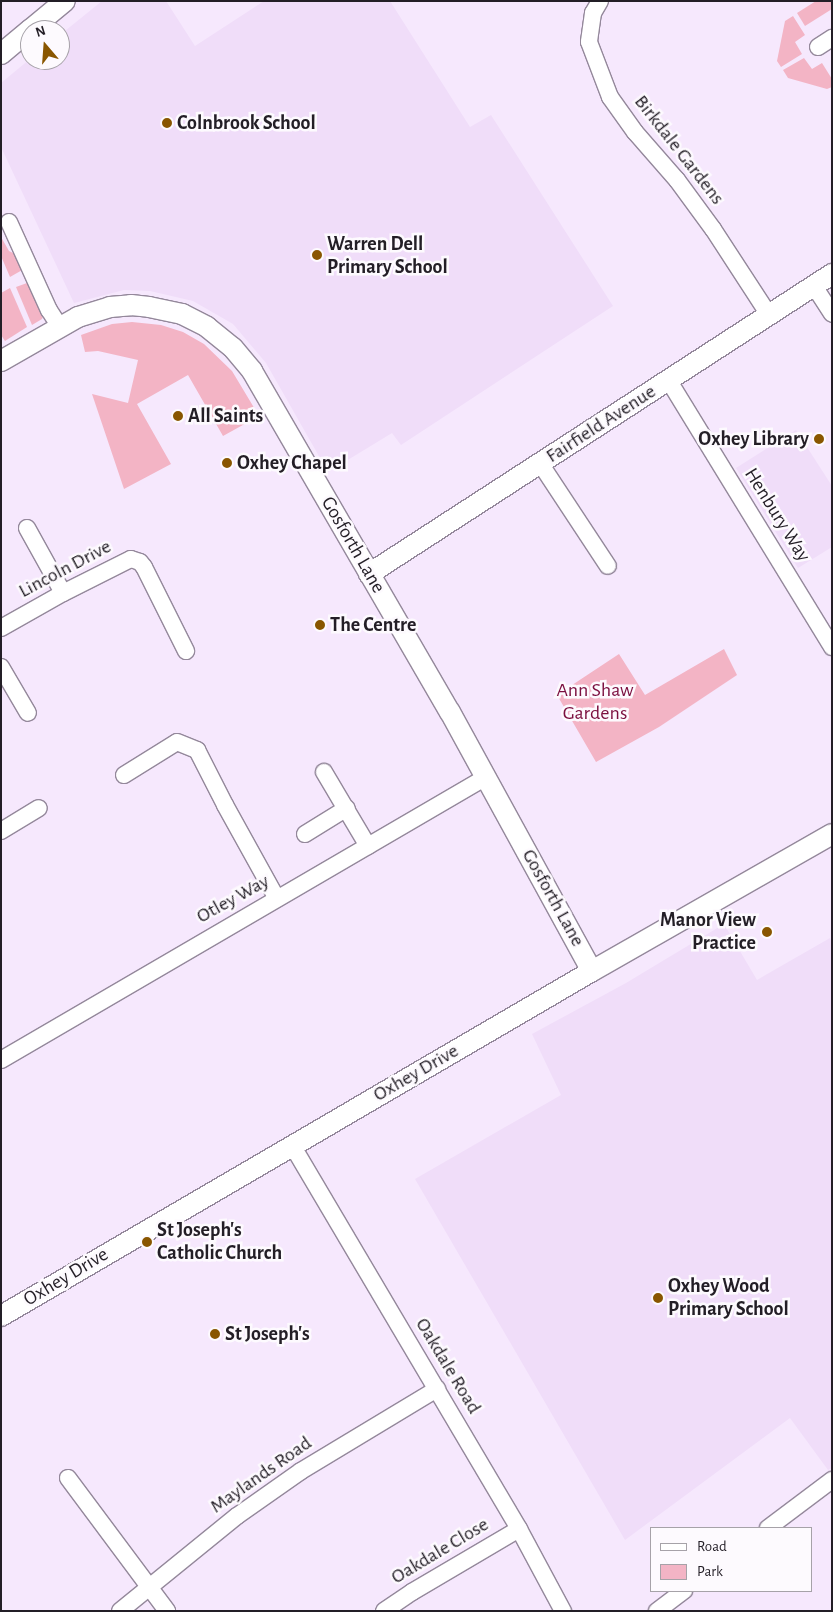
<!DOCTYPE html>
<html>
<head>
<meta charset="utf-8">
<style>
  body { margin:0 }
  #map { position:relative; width:833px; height:1612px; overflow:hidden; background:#f6e8fd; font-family:"Alegreya Sans",sans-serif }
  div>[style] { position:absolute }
  .built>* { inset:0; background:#f0ddf9 }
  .green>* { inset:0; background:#f3b4c5 }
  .roads { filter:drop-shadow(1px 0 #94889b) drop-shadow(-1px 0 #94889b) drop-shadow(0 1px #94889b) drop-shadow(0 -1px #94889b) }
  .minor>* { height:16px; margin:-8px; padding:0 8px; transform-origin:8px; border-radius:8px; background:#fff }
  .tertiary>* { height:20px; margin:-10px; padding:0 10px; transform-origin:10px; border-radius:10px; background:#fff }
  .dots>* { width:14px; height:14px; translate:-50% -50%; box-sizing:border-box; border:2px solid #fdfafe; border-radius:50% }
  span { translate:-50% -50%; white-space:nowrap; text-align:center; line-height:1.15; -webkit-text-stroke:5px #fdfafe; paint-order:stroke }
  .poi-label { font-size:20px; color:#231e26; font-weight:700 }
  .left { translate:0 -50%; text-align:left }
  .right { translate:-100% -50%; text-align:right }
  .street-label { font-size:20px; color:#231e26 }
  .park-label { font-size:20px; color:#7b0f3f }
  .frame { position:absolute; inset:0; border:2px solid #231e26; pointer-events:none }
  .legend { position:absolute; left:650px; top:1527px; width:162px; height:65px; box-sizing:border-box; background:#fdfafe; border:1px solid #a6a2a8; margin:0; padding:6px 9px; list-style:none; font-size:15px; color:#231e26 }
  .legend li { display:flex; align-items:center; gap:10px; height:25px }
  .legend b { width:25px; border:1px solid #a6a2a8 }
  .north { position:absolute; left:20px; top:20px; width:50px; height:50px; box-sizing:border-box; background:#fdfafe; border:1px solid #a6a2a8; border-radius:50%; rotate:342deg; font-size:14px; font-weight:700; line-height:20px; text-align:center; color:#231e26 }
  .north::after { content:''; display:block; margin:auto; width:18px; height:22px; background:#895600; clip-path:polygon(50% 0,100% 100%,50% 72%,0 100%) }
</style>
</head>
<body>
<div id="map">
  <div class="built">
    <div style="clip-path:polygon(102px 1px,166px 1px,195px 46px,264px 1px,390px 1px,470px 127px,491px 115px,613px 306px,401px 445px,392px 433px,328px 472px,266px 363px,233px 324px,193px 301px,150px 291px,124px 290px,74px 303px,1px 147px,1px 83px,30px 59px,60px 60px,60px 35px)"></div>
    <div style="clip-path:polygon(796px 430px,832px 486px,832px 547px,798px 568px,736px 468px)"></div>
    <div style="clip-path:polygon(724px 924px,757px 980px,830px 938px,832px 944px,832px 1468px,828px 1470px,790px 1418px,625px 1540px,415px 1179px,561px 1095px,532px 1034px,626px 983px)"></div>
  </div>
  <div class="green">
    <div style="clip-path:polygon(816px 1px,832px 1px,832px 9px,805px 26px,797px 13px)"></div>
    <div style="clip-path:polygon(793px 16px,805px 35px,795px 42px,802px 54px,781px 67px,777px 61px,785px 21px)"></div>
    <div style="clip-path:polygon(804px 58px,812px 69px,822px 63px,832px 79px,832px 87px,827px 89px,788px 78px,783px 70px)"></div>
    <div style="clip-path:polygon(1px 237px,9px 251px,17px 255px,24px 269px,10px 277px,1px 256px)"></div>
    <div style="clip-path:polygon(27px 283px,32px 286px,44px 314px,42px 319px,32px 325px,16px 287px)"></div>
    <div style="clip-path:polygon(10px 288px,27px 327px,5px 341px,1px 335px,1px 293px)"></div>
    <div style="clip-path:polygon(132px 322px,161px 325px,183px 332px,204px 344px,232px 371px,259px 416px,223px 436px,188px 375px,137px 404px,171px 464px,124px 489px,92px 394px,128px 403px,138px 360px,98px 351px,85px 352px,81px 335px,112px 324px)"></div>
    <div style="clip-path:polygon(724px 649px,737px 675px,659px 727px,596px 762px,557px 695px,619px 654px,645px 695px)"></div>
  </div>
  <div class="roads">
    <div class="minor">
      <div style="left:600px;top:1px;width:14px;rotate:120deg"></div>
      <div style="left:593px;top:13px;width:29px;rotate:98deg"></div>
      <div style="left:589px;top:42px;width:59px;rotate:69.1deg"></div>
      <div style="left:610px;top:97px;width:43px;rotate:54.5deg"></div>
      <div style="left:635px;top:132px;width:64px;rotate:48.8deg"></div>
      <div style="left:677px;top:180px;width:61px;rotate:53.7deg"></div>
      <div style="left:713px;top:229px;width:103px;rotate:56.9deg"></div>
      <div style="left:818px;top:47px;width:17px;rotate:-33deg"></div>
      <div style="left:9px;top:222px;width:97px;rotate:65.6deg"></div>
      <div style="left:49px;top:310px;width:20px;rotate:57deg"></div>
      <div style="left:814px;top:286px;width:33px;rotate:57deg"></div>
      <div style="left:669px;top:381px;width:312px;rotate:58.5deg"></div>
      <div style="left:540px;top:463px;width:123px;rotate:56.6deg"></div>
      <div style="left:27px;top:528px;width:74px;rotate:61deg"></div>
      <div style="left:1px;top:628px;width:71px;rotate:-29.4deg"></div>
      <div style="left:63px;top:593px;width:76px;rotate:-26.6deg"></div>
      <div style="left:131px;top:559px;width:9px;rotate:18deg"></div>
      <div style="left:140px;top:562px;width:6px;rotate:51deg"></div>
      <div style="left:144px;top:567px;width:94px;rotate:63.4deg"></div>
      <div style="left:1px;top:667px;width:53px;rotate:59.6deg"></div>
      <div style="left:324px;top:772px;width:86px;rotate:59.3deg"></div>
      <div style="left:124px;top:775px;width:62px;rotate:-31.9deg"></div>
      <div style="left:177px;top:742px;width:22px;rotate:22deg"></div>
      <div style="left:197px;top:750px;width:62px;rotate:63deg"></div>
      <div style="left:225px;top:805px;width:107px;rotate:61deg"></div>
      <div style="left:1px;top:831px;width:44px;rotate:-31.2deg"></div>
      <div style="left:305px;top:834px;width:49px;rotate:-31.8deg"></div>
      <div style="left:1px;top:1060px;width:562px;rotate:-30.26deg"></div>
      <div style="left:292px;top:1145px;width:446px;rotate:59.4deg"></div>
      <div style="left:519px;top:1529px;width:93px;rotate:61.8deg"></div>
      <div style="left:68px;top:1478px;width:166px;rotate:53.3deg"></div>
      <div style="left:768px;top:1528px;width:80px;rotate:-36.9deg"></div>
      <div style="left:120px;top:1611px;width:151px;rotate:-39.1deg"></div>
      <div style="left:237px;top:1516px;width:78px;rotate:-35.1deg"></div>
      <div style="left:301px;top:1471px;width:159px;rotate:-31.1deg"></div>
      <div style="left:384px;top:1611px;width:34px;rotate:-34deg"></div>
      <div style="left:412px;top:1592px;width:124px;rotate:-30.5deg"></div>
      <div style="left:657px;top:1611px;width:34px;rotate:-37deg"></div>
    </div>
    <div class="tertiary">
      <div style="left:30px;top:30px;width:45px;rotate:-39.6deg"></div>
      <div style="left:1px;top:54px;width:38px;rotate:-40deg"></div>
      <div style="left:1px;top:361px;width:89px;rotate:-29.7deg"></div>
      <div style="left:78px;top:317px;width:34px;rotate:-17deg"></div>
      <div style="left:110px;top:307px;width:21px;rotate:-5deg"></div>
      <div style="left:131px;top:305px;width:18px;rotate:6deg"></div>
      <div style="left:149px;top:307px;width:34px;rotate:12deg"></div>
      <div style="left:182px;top:314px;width:28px;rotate:27deg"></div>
      <div style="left:207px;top:327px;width:33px;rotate:39deg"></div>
      <div style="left:233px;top:348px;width:30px;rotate:50deg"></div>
      <div style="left:252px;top:371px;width:394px;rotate:59.9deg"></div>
      <div style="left:450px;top:712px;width:295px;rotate:61.3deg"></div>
      <div style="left:369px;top:574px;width:552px;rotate:-32.94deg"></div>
      <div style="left:1px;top:1316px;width:684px;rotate:-30.27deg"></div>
      <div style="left:592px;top:971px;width:276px;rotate:-29.7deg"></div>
    </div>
  </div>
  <div class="dots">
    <div style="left:167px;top:123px;background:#895600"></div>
    <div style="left:317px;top:255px;background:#895600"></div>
    <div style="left:178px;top:416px;background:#895600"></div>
    <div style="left:819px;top:439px;background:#895600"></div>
    <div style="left:227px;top:463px;background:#895600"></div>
    <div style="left:320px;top:625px;background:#895600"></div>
    <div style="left:767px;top:932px;background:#895600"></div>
    <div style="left:147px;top:1242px;background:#895600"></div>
    <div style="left:658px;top:1298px;background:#895600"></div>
    <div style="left:215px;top:1334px;background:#895600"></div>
  </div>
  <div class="poi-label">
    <span class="left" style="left:177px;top:123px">Colnbrook School</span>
    <span class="left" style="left:327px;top:256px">Warren Dell<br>Primary School</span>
    <span class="left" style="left:188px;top:416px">All Saints</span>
    <span class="right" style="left:809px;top:439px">Oxhey Library</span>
    <span class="left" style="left:237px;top:463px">Oxhey Chapel</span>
    <span class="left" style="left:330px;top:625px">The Centre</span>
    <span class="right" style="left:756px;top:932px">Manor View<br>Practice</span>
    <span class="left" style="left:157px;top:1242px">St Joseph's<br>Catholic Church</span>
    <span class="left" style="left:668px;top:1298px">Oxhey Wood<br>Primary School</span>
    <span class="left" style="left:225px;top:1334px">St Joseph's</span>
  </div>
  <div class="street-label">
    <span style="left:679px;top:150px;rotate:52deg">Birkdale Gardens</span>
    <span style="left:601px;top:424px;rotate:-33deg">Fairfield Avenue</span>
    <span style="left:777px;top:515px;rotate:58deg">Henbury Way</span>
    <span style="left:353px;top:545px;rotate:60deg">Gosforth Lane</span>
    <span style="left:65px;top:569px;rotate:-28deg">Lincoln Drive</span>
    <span style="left:553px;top:898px;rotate:61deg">Gosforth Lane</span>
    <span style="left:233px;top:899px;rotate:-29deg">Otley Way</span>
    <span style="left:416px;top:1073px;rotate:-30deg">Oxhey Drive</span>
    <span style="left:66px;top:1277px;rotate:-31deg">Oxhey Drive</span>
    <span style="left:448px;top:1366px;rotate:59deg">Oakdale Road</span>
    <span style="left:261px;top:1475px;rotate:-35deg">Maylands Road</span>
    <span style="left:440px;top:1551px;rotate:-31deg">Oakdale Close</span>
  </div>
  <div class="park-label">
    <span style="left:595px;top:702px">Ann Shaw<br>Gardens</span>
  </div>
  <div class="frame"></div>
  <ul class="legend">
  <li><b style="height:6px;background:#fff"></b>Road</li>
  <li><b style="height:14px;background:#f3b4c5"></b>Park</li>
  </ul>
  <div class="north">N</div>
</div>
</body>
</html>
